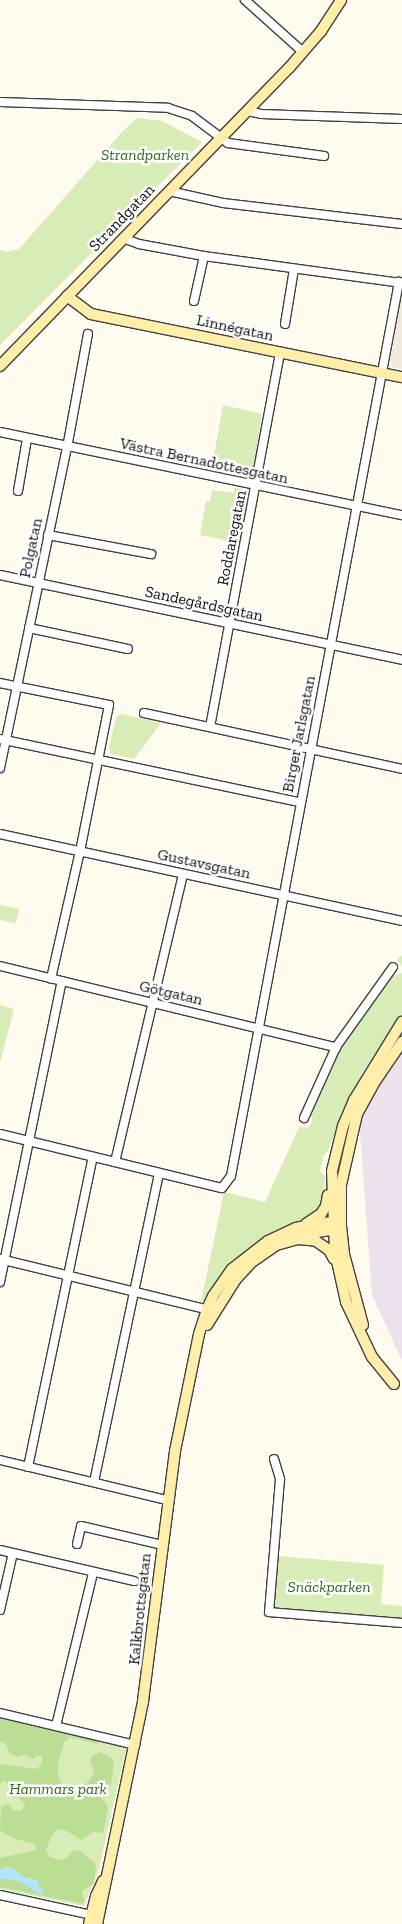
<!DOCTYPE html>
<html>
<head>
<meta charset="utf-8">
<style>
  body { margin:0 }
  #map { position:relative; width:402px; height:1924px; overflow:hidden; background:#fffbef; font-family:"Zilla Slab",serif }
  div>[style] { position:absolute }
  .industrial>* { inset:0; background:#ebe2ed }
  .green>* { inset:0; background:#d7ecb6 }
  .forest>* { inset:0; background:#bcde94 }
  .plaza>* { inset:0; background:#f0e9dd }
  .water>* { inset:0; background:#b0e5fa }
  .roads { filter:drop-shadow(1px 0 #414141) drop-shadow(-1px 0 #414141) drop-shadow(0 1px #414141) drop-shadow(0 -1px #414141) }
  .street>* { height:8px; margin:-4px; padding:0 4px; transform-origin:4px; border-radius:4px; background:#fff }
  .secondary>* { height:10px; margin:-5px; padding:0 5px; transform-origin:5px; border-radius:5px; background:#fea }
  span { translate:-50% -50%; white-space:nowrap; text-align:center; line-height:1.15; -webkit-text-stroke:5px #fff; paint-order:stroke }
  .park-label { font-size:16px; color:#316a1a; font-style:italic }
  .street-label { font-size:16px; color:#0e0e0e }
</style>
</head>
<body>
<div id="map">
  <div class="industrial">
    <div style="clip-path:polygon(402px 1052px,402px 1361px,372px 1295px,359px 1119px,398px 1054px)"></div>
  </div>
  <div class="green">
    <div style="clip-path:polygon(137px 118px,162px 121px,202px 142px,0 345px,0 250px,7px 252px,19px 249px,122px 132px)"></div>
    <div style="clip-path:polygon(223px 405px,262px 414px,253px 471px,249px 475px,212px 467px)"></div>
    <div style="clip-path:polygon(234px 488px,244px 489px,248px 494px,240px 543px,200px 535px,206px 501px,210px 501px,212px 490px,233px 493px)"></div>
    <div style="clip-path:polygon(121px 714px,161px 723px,134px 759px,110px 754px,109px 747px,116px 717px)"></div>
    <div style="clip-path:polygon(0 905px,19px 909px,16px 923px,0 920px)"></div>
    <div style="clip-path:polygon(402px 955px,402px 1015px,363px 1072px,344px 1108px,328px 1151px,324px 1155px,320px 1171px,325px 1176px,324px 1199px,318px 1211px,309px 1219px,281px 1228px,244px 1253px,220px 1278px,207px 1300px,201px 1302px,224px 1192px,265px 1202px,299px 1127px,308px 1128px,312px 1122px,311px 1112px,342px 1043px,389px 977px,402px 973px,402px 966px,397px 960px)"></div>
    <div style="clip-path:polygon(0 1005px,14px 1009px,0 1063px)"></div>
    <div style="clip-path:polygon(278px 1556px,384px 1565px,381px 1604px,402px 1606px,402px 1620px,273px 1609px)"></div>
    <div style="clip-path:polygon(0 1715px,127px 1745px,99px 1869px,84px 1906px,0 1889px)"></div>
  </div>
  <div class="forest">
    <div style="clip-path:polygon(0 1717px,99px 1740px,100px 1741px,97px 1744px,70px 1737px,64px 1742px,58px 1764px,58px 1774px,60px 1782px,71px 1791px,80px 1790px,91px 1778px,94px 1771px,90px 1760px,93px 1755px,100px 1752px,110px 1757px,114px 1763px,111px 1785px,94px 1791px,106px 1803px,108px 1809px,103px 1833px,93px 1832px,81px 1840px,67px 1831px,58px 1829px,51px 1837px,46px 1850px,50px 1857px,61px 1860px,66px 1858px,74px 1850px,80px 1851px,96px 1864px,94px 1884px,82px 1891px,84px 1899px,83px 1904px,0 1887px,0 1879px,4px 1877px,25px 1883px,40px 1894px,39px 1886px,32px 1878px,26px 1878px,10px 1867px,0 1870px,0 1858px,36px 1850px,35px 1844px,15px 1839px,0 1831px,1px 1806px,8px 1804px,14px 1810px,21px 1811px,25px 1805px,19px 1798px,9px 1797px,7px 1782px,2px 1781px,0 1785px,0 1766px,4px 1764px,37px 1769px,41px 1764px,42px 1756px,36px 1756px,33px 1759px,25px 1755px,17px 1757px,10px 1754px,6px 1744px,0 1742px)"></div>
  </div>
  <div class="plaza">
    <div style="clip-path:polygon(402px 294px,402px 369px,393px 367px,390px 363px)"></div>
  </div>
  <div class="water">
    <div style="clip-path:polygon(4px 1867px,10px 1867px,26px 1878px,37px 1880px,39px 1886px,45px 1893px,40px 1894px,15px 1879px,0 1879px,0 1870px)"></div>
  </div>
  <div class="roads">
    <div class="street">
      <div style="left:245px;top:0;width:78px;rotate:41.9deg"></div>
      <div style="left:0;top:102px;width:168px;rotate:2deg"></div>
      <div style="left:168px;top:108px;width:25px;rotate:18deg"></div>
      <div style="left:192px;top:116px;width:45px;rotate:36.9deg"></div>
      <div style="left:228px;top:143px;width:97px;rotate:7.7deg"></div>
      <div style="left:248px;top:111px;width:13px;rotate:13deg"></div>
      <div style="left:261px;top:114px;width:141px;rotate:2deg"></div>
      <div style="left:169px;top:191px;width:55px;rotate:12.5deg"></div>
      <div style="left:223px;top:203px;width:180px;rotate:6.7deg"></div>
      <div style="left:123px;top:238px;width:17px;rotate:21deg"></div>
      <div style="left:139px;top:244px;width:66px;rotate:10.5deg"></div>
      <div style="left:204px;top:256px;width:200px;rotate:7.8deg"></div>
      <div style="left:194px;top:301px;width:46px;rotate:-77.5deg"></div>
      <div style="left:285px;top:324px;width:56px;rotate:-80.7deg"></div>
      <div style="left:0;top:432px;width:410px;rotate:11.7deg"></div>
      <div style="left:18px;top:491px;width:53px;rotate:-80.2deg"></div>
      <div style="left:48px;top:535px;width:105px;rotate:10.5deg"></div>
      <div style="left:0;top:575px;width:411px;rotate:11.9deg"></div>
      <div style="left:29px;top:628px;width:101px;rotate:12deg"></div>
      <div style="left:0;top:683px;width:111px;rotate:11.4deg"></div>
      <div style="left:109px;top:705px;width:149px;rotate:101.2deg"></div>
      <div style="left:80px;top:851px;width:131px;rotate:102.8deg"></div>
      <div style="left:144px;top:713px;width:264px;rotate:12.2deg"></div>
      <div style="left:210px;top:727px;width:380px;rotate:-79.4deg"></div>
      <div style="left:0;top:739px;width:307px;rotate:11.9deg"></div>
      <div style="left:0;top:768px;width:327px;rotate:-78.2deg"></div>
      <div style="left:67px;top:448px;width:116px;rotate:-79.6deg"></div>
      <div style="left:0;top:834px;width:411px;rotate:12.2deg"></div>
      <div style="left:0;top:966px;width:346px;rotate:13.6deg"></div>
      <div style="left:304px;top:1118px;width:78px;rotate:-65.7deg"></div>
      <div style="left:336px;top:1047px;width:98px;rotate:-54.5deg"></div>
      <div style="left:0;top:1134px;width:228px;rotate:13.7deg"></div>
      <div style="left:222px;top:1188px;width:15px;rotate:-53deg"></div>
      <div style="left:231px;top:1176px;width:910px;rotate:-79.36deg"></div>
      <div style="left:115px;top:1162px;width:296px;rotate:-76.7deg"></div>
      <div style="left:0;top:1259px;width:216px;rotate:13.7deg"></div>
      <div style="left:0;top:1282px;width:307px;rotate:-78.4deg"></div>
      <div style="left:274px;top:1459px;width:21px;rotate:73deg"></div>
      <div style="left:280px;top:1479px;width:133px;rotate:94.7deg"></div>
      <div style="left:269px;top:1612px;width:133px;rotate:4.7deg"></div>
      <div style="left:0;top:1460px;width:172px;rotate:13.5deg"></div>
      <div style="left:28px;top:1467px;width:317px;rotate:-78.2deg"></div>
      <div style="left:94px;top:1482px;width:316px;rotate:-78.1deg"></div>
      <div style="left:77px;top:1544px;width:18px;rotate:-77deg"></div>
      <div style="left:81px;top:1526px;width:83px;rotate:13.2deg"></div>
      <div style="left:0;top:1550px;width:138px;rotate:13deg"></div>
      <div style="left:0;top:1610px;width:58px;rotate:-77.2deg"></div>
      <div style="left:0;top:1713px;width:139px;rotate:13.3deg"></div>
      <div style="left:56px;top:1726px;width:157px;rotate:-76.4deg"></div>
      <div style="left:0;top:1895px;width:98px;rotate:12.3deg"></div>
    </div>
    <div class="secondary">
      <div style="left:67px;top:296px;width:30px;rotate:37deg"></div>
      <div style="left:91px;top:314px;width:317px;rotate:11.5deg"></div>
      <div style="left:0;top:366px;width:415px;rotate:-45.9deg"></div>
      <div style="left:289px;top:68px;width:49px;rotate:-49.1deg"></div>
      <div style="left:321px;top:31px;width:37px;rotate:-57deg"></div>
      <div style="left:306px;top:1224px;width:18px;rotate:-34deg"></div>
      <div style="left:321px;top:1214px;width:9px;rotate:-58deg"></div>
      <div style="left:326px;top:1206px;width:11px;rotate:-80deg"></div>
      <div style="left:296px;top:1235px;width:37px;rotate:-8deg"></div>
      <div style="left:333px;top:1230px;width:6px;rotate:-31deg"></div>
      <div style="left:273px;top:1246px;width:26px;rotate:-16deg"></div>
      <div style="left:298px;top:1239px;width:18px;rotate:6deg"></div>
      <div style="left:316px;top:1241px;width:16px;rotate:35deg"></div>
      <div style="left:329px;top:1250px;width:10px;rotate:61deg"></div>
      <div style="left:207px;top:1325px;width:54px;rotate:-57.8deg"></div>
      <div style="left:236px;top:1279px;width:23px;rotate:-47deg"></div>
      <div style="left:252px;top:1262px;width:33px;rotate:-35deg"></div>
      <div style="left:363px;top:1325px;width:73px;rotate:-105deg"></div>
      <div style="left:344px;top:1254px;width:29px;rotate:-96deg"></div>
      <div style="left:341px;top:1225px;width:40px;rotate:-90deg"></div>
      <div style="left:341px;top:1185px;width:73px;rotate:-77.3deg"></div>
      <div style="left:357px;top:1114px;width:35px;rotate:-61deg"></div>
      <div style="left:374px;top:1083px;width:50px;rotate:-55.7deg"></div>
      <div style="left:394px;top:1384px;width:35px;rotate:-129deg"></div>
      <div style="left:372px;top:1357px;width:61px;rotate:-115.3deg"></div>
      <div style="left:346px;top:1302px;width:51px;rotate:-102.4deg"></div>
      <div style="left:335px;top:1252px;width:81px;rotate:-92.1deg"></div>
      <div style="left:332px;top:1171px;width:46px;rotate:-76.3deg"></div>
      <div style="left:343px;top:1126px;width:28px;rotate:-67deg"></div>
      <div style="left:354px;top:1100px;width:92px;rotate:-58.4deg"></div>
      <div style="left:89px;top:1924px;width:29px;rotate:-76deg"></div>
      <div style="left:96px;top:1896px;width:17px;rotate:-65deg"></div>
      <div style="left:97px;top:1924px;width:228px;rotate:-78.3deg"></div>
      <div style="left:143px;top:1701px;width:252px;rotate:-82.7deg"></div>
      <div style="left:175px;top:1451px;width:119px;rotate:-78.4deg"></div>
      <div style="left:199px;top:1334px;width:26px;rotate:-72deg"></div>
      <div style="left:207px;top:1309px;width:14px;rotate:-65deg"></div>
      <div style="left:213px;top:1296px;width:33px;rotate:-55deg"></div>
      <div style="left:232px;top:1269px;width:46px;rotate:-37.9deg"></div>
      <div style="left:268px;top:1241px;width:31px;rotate:-25deg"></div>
      <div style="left:296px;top:1228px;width:14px;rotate:-12deg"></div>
      <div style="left:310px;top:1225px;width:22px;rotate:-8deg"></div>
      <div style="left:332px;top:1222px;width:9px;rotate:18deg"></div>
    </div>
  </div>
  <div class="park-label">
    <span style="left:145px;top:155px">Strandparken</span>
    <span style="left:329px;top:1587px">Snäckparken</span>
    <span style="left:58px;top:1789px">Hammars park</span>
  </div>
  <div class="street-label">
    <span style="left:122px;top:218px;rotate:-46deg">Strandgatan</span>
    <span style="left:235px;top:328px;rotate:12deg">Linnégatan</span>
    <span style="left:204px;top:461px;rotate:12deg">Västra Bernadottesgatan</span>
    <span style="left:232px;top:538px;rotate:-79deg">Roddaregatan</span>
    <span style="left:31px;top:548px;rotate:-78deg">Polgatan</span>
    <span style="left:204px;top:604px;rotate:12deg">Sandegårdsgatan</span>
    <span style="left:299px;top:734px;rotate:-79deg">Birger Jarlsgatan</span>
    <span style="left:204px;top:864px;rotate:12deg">Gustavsgatan</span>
    <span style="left:171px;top:993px;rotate:13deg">Götgatan</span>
    <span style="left:140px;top:1609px;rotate:-84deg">Kalkbrottsgatan</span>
  </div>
</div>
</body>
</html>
